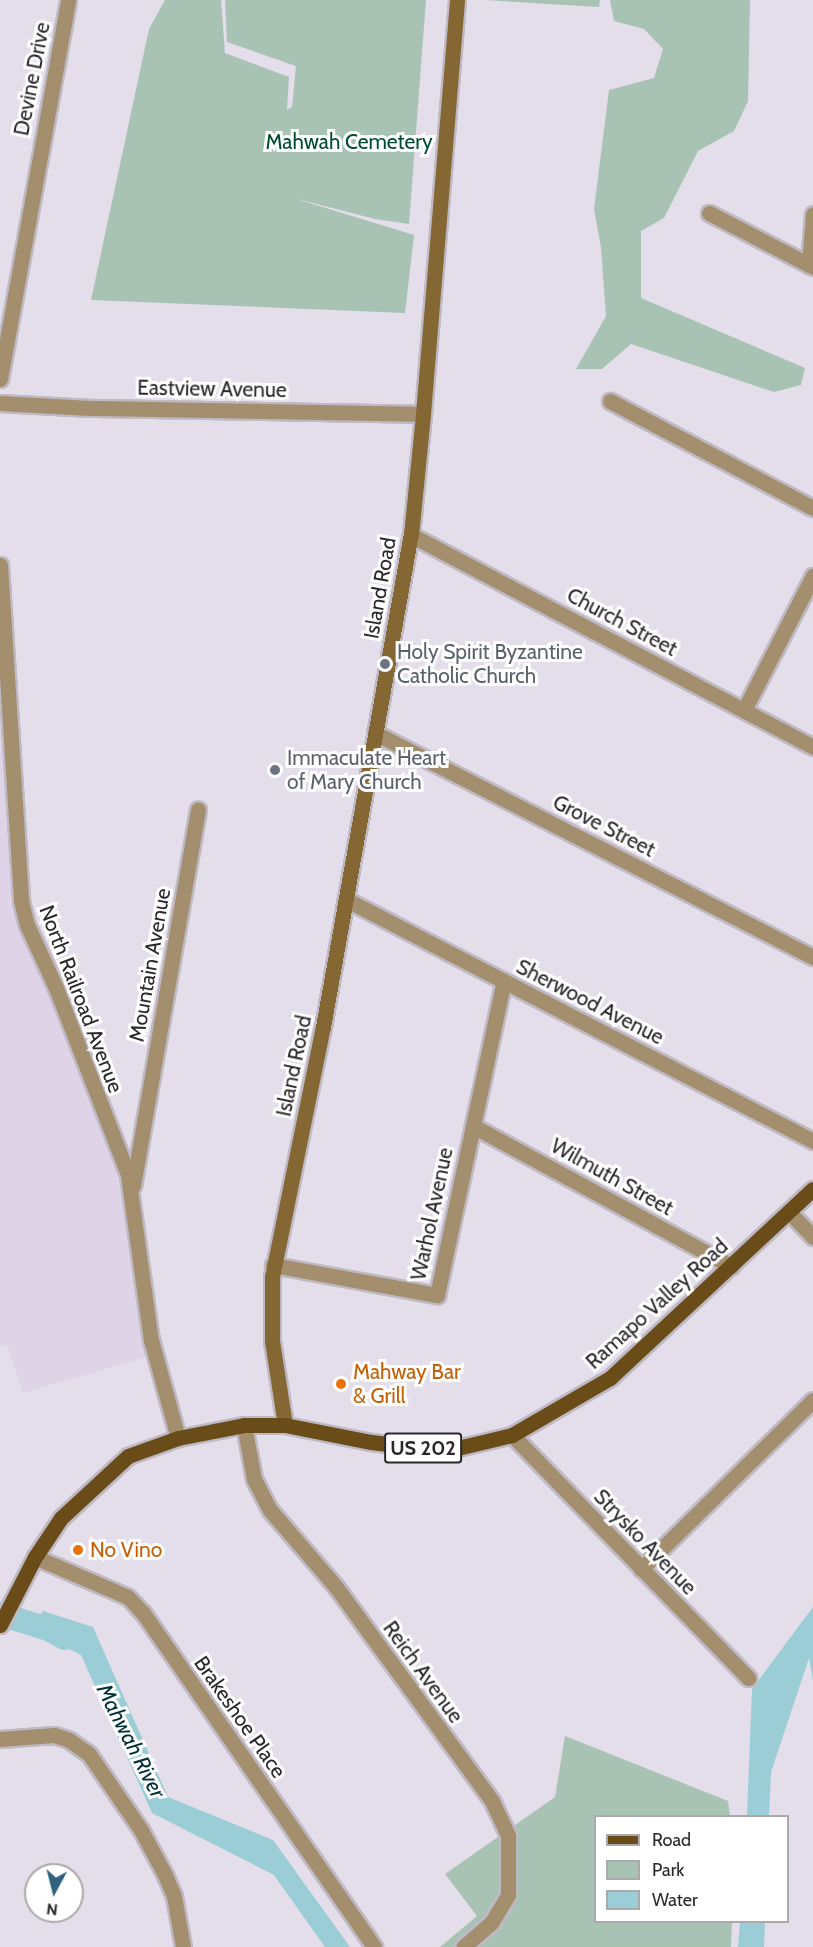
<!DOCTYPE html>
<html>
<head>
<meta charset="utf-8">
<style>
  body { margin:0 }
  #map { position:relative; width:813px; height:1947px; overflow:hidden; background:#e4ddea; font-family:Cabin,sans-serif }
  div>[style] { position:absolute }
  .built>* { inset:0; background:#ded3e7 }
  .green>* { inset:0; background:#a8c3b4 }
  .water>* { inset:0; background:#9acdd6 }
  .river>* { height:24px; margin:-12px; padding:0 12px; transform-origin:12px; border-radius:12px; background:#9acdd6 }
  .roads { filter:drop-shadow(2px 0 #bfb9c4) drop-shadow(-2px 0 #bfb9c4) drop-shadow(0 2px #bfb9c4) drop-shadow(0 -2px #bfb9c4) }
  .minor>* { height:15px; margin:-7.5px; padding:0 7.5px; transform-origin:7.5px; border-radius:7.5px; background:#a38f6e }
  .secondary>* { height:15px; margin:-7.5px; padding:0 7.5px; transform-origin:7.5px; border-radius:7.5px; background:#856734 }
  .primary>* { height:15px; margin:-7.5px; padding:0 7.5px; transform-origin:7.5px; border-radius:7.5px; background:#694c18 }
  .dots>* { width:16px; height:16px; translate:-50% -50%; box-sizing:border-box; border:3px solid #fff; border-radius:50% }
  span { translate:-50% -50%; white-space:nowrap; text-align:center; line-height:1.15; -webkit-text-stroke:6px #fff; paint-order:stroke }
  .shield-label span { padding:2px 4px; background:#fff; border:2px solid; border-radius:4px; -webkit-text-stroke-width:0 }
  .shield-label { font-size:20px; color:#2b282d; font-weight:700 }
  .street-label { font-size:21px; color:#2b282d }
  .park-label { font-size:21px; color:#004e32 }
  .worship-label { font-size:21px; color:#5b616d }
  .left { translate:0 -50%; text-align:left }
  .food-label { font-size:21px; color:#c56008 }
  .water-label { font-size:22px; color:#003037; font-style:italic }
  .legend { position:absolute; left:594px; top:1815px; width:195px; height:108px; box-sizing:border-box; background:#fff; border:2px solid #aaa9ab; margin:0; padding:8px 10px; list-style:none; font-size:18px; color:#2b282d }
  .legend li { display:flex; align-items:center; gap:12px; height:30px }
  .legend b { width:30px; border:2px solid #aaa9ab }
  .north { position:absolute; left:24px; top:1863px; width:60px; height:60px; box-sizing:border-box; background:#fff; border:2px solid #aaa9ab; border-radius:50%; rotate:187deg; font-size:16px; font-weight:700; line-height:24px; text-align:center; color:#2b282d }
  .north::after { content:''; display:block; margin:auto; width:21px; height:27px; background:#30617f; clip-path:polygon(50% 0,100% 100%,50% 72%,0 100%) }
</style>
</head>
<body>
<div id="map">
  <div class="built">
    <div style="clip-path:polygon(0 614px,25px 897px,123px 1154px,160px 1353px,23px 1393px,7px 1344px,0 1345px)"></div>
  </div>
  <div class="green">
    <div style="clip-path:polygon(165px 0,221px 0,225px 53px,289px 77px,287px 110px,292px 107px,296px 66px,227px 42px,225px 0,426px 0,409px 224px,375px 219px,293px 198px,414px 235px,405px 313px,91px 300px,149px 29px)"></div>
    <div style="clip-path:polygon(485px 0,600px 0,599px 7px)"></div>
    <div style="clip-path:polygon(610px 0,750px 0,748px 101px,734px 131px,698px 151px,664px 218px,641px 231px,641px 298px,805px 368px,801px 385px,774px 392px,631px 344px,602px 369px,576px 369px,606px 316px,601px 248px,594px 209px,609px 90px,654px 78px,663px 49px,644px 29px,614px 21px)"></div>
    <div style="clip-path:polygon(565px 1736px,728px 1801px,730px 1816px,596px 1816px,596px 1922px,732px 1922px,731px 1947px,440px 1947px,477px 1916px,445px 1874px,555px 1797px)"></div>
  </div>
  <div class="water">
    <div style="clip-path:polygon(813px 1607px,813px 1681px,809px 1658px,771px 1772px,769px 1816px,747px 1816px,752px 1689px)"></div>
    <div style="clip-path:polygon(43px 1611px,93px 1627px,168px 1797px,273px 1840px,350px 1947px,325px 1947px,274px 1875px,152px 1813px,81px 1655px,31px 1630px)"></div>
    <div style="clip-path:polygon(740px 1922px,765px 1922px,764px 1947px,738px 1947px)"></div>
  </div>
  <div class="river">
    <div style="left:0;top:1614px;width:53px;rotate:17.4deg"></div>
    <div style="left:51px;top:1630px;width:16px;rotate:30deg"></div>
  </div>
  <div class="roads">
    <div class="minor">
      <div style="left:709px;top:213px;width:117px;rotate:27.4deg"></div>
      <div style="left:809px;top:265px;width:51px;rotate:-85.5deg"></div>
      <div style="left:0;top:379px;width:385px;rotate:-79.8deg"></div>
      <div style="left:610px;top:401px;width:229px;rotate:27.8deg"></div>
      <div style="left:0;top:403px;width:90px;rotate:3.2deg"></div>
      <div style="left:90px;top:408px;width:333px;rotate:1deg"></div>
      <div style="left:411px;top:535px;width:454px;rotate:27.8deg"></div>
      <div style="left:0;top:565px;width:337px;rotate:86.4deg"></div>
      <div style="left:21px;top:901px;width:25px;rotate:76deg"></div>
      <div style="left:27px;top:925px;width:69px;rotate:65.3deg"></div>
      <div style="left:56px;top:988px;width:200px;rotate:68.9deg"></div>
      <div style="left:128px;top:1175px;width:167px;rotate:82.1deg"></div>
      <div style="left:151px;top:1340px;width:102px;rotate:74.6deg"></div>
      <div style="left:744px;top:710px;width:151px;rotate:-62.8deg"></div>
      <div style="left:375px;top:733px;width:492px;rotate:27.1deg"></div>
      <div style="left:347px;top:900px;width:525px;rotate:27.35deg"></div>
      <div style="left:473px;top:1126px;width:294px;rotate:28.5deg"></div>
      <div style="left:133px;top:1186px;width:382px;rotate:-80.2deg"></div>
      <div style="left:789px;top:1212px;width:35px;rotate:46deg"></div>
      <div style="left:273px;top:1265px;width:167px;rotate:10.4deg"></div>
      <div style="left:437px;top:1295px;width:321px;rotate:-78deg"></div>
      <div style="left:244px;top:1425px;width:55px;rotate:79.5deg"></div>
      <div style="left:254px;top:1479px;width:35px;rotate:63deg"></div>
      <div style="left:270px;top:1510px;width:101px;rotate:49.4deg"></div>
      <div style="left:336px;top:1587px;width:265px;rotate:53.9deg"></div>
      <div style="left:492px;top:1801px;width:38px;rotate:65deg"></div>
      <div style="left:508px;top:1836px;width:59px;rotate:90deg"></div>
      <div style="left:508px;top:1895px;width:31px;rotate:121deg"></div>
      <div style="left:492px;top:1922px;width:38px;rotate:139deg"></div>
      <div style="left:512px;top:1435px;width:339px;rotate:45.8deg"></div>
      <div style="left:35px;top:1557px;width:101px;rotate:23.3deg"></div>
      <div style="left:128px;top:1597px;width:22px;rotate:47deg"></div>
      <div style="left:143px;top:1613px;width:406px;rotate:55.3deg"></div>
      <div style="left:641px;top:1569px;width:241px;rotate:-44.5deg"></div>
      <div style="left:0;top:1739px;width:54px;rotate:-4.2deg"></div>
      <div style="left:54px;top:1735px;width:16px;rotate:18deg"></div>
      <div style="left:69px;top:1740px;width:24px;rotate:35deg"></div>
      <div style="left:89px;top:1754px;width:92px;rotate:55.6deg"></div>
      <div style="left:141px;top:1830px;width:51px;rotate:61.9deg"></div>
      <div style="left:165px;top:1875px;width:23px;rotate:67deg"></div>
      <div style="left:174px;top:1896px;width:52px;rotate:80deg"></div>
    </div>
    <div class="secondary">
      <div style="left:285px;top:1425px;width:85px;rotate:-98.8deg"></div>
      <div style="left:272px;top:1341px;width:64px;rotate:-90deg"></div>
      <div style="left:272px;top:1277px;width:255px;rotate:-78.5deg"></div>
      <div style="left:323px;top:1027px;width:500px;rotate:-79.9deg"></div>
      <div style="left:411px;top:535px;width:122px;rotate:-84.3deg"></div>
      <div style="left:423px;top:414px;width:415px;rotate:-85.3deg"></div>
    </div>
    <div class="primary">
      <div style="left:0;top:1625px;width:76px;rotate:-62.8deg"></div>
      <div style="left:35px;top:1557px;width:47px;rotate:-56.3deg"></div>
      <div style="left:61px;top:1518px;width:91px;rotate:-42.8deg"></div>
      <div style="left:128px;top:1456px;width:53px;rotate:-19.8deg"></div>
      <div style="left:178px;top:1438px;width:67px;rotate:-11.1deg"></div>
      <div style="left:244px;top:1425px;width:41px"></div>
      <div style="left:285px;top:1425px;width:88px;rotate:11.2deg"></div>
      <div style="left:371px;top:1442px;width:75px;rotate:6.9deg"></div>
      <div style="left:445px;top:1451px;width:69px;rotate:-13.4deg"></div>
      <div style="left:512px;top:1435px;width:113px;rotate:-30.2deg"></div>
      <div style="left:610px;top:1378px;width:277px;rotate:-43deg"></div>
    </div>
  </div>
  <div class="dots">
    <div style="left:385px;top:664px;background:#6b7280"></div>
    <div style="left:275px;top:770px;background:#6b7280"></div>
    <div style="left:341px;top:1384px;background:#e8710a"></div>
    <div style="left:78px;top:1550px;background:#e8710a"></div>
  </div>
  <div class="shield-label">
    <span style="left:423px;top:1448px">US 202</span>
  </div>
  <div class="street-label">
    <span style="left:32px;top:79px;rotate:-79deg">Devine Drive</span>
    <span style="left:212px;top:389px;rotate:1deg">Eastview Avenue</span>
    <span style="left:380px;top:588px;rotate:-80deg">Island Road</span>
    <span style="left:622px;top:622px;rotate:28deg">Church Street</span>
    <span style="left:604px;top:826px;rotate:27deg">Grove Street</span>
    <span style="left:150px;top:965px;rotate:-80deg">Mountain Avenue</span>
    <span style="left:81px;top:999px;rotate:69deg">North Railroad Avenue</span>
    <span style="left:590px;top:1002px;rotate:27deg">Sherwood Avenue</span>
    <span style="left:294px;top:1066px;rotate:-78deg">Island Road</span>
    <span style="left:612px;top:1177px;rotate:29deg">Wilmuth Street</span>
    <span style="left:432px;top:1214px;rotate:-78deg">Warhol Avenue</span>
    <span style="left:657px;top:1304px;rotate:-42deg">Ramapo Valley Road</span>
    <span style="left:645px;top:1542px;rotate:46deg">Strysko Avenue</span>
    <span style="left:423px;top:1672px;rotate:54deg">Reich Avenue</span>
    <span style="left:240px;top:1717px;rotate:55deg">Brakeshoe Place</span>
  </div>
  <div class="park-label">
    <span style="left:349px;top:142px">Mahwah Cemetery</span>
  </div>
  <div class="worship-label">
    <span class="left" style="left:397px;top:664px">Holy Spirit Byzantine<br>Catholic Church</span>
    <span class="left" style="left:287px;top:770px">Immaculate Heart<br>of Mary Church</span>
  </div>
  <div class="food-label">
    <span class="left" style="left:353px;top:1384px">Mahway Bar<br>&amp; Grill</span>
    <span class="left" style="left:90px;top:1550px">No Vino</span>
  </div>
  <div class="water-label">
    <span style="left:131px;top:1741px;rotate:63deg">Mahwah River</span>
  </div>
  <ul class="legend">
  <li><b style="height:8px;background:#694c18"></b>Road</li>
  <li><b style="height:16px;background:#a8c3b4"></b>Park</li>
  <li><b style="height:16px;background:#9acdd6"></b>Water</li>
  </ul>
  <div class="north">N</div>
</div>
</body>
</html>
